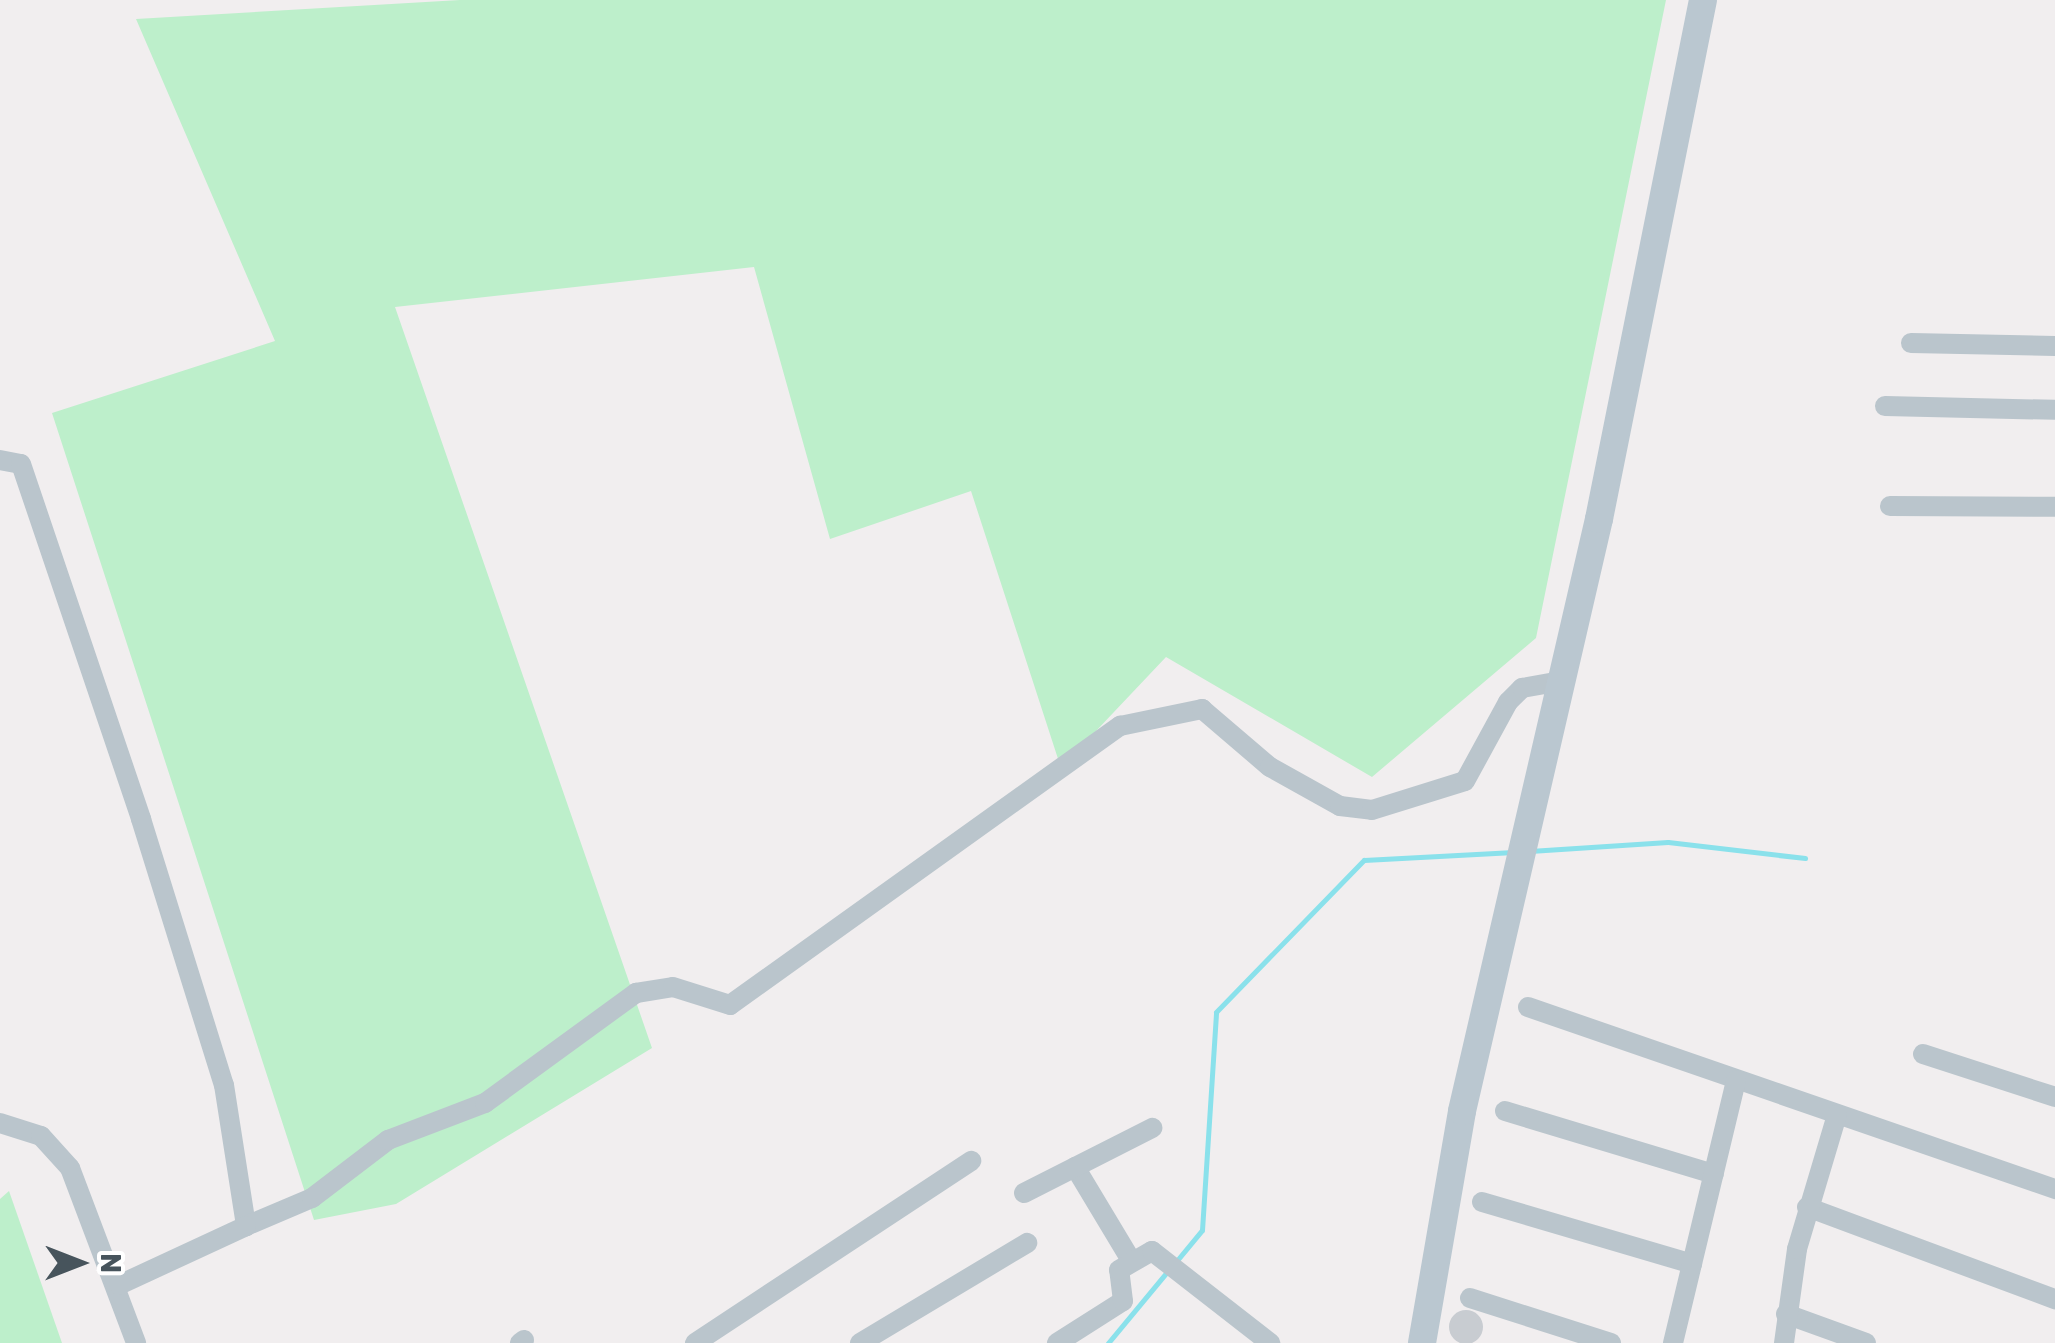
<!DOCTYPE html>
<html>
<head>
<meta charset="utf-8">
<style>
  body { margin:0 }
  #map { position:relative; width:2055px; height:1343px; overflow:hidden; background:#f1eeef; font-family:Rubik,sans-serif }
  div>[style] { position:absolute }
  .green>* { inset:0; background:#bdefcb }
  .stream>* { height:5px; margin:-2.5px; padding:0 2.5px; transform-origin:2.5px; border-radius:2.5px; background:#8ae1eb }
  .building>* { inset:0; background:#c8ccd1 }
  .round { border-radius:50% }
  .street>* { height:20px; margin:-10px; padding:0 10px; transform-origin:10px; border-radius:10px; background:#bac5cc }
  .secondary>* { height:28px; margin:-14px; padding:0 14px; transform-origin:14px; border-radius:14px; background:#bac7d0 }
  span { translate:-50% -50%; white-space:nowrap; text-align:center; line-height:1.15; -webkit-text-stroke:10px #fff; paint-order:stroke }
  .north { position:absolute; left:30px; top:1213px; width:100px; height:100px; -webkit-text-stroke:8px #fff; paint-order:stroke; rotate:90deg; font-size:28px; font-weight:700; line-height:40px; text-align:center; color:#47545c }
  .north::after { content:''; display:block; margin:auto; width:35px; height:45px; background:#47545c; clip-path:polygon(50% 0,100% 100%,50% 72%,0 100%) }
</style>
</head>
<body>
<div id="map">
  <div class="green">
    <div style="clip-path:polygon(460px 0,1666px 0,1536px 638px,1372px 777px,1166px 657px,1061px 768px,971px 491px,830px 539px,754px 267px,395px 307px,652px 1048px,396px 1204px,314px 1220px,52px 413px,275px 341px,136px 19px)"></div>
    <div style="clip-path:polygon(9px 1191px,62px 1343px,0 1343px,0 1199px)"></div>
  </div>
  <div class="stream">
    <div style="left:1530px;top:851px;width:138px;rotate:-3.7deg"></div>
    <div style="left:1668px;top:842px;width:138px;rotate:6.7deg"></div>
    <div style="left:1174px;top:1264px;width:44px;rotate:-50.5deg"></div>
    <div style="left:1202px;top:1230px;width:218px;rotate:-86.3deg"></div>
    <div style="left:1216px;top:1012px;width:212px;rotate:-45.8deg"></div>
    <div style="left:1364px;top:860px;width:150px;rotate:-3.1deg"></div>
    <div style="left:1108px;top:1343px;width:92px;rotate:-50.3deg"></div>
  </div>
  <div class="building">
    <div class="round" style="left:1449px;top:1310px;width:34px;height:34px"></div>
  </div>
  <div class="street">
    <div style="left:1911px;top:343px;width:144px;rotate:1.2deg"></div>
    <div style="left:1885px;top:406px;width:170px;rotate:1.3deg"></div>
    <div style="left:0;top:460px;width:21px;rotate:11deg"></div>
    <div style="left:21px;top:464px;width:375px;rotate:71.3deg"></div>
    <div style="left:141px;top:819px;width:279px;rotate:72.7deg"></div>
    <div style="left:224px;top:1085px;width:143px;rotate:81.1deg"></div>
    <div style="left:246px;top:1226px;width:72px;rotate:-23deg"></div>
    <div style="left:312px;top:1198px;width:96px;rotate:-37.3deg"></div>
    <div style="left:388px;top:1140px;width:104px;rotate:-20.9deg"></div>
    <div style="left:485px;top:1103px;width:187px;rotate:-36.1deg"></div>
    <div style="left:636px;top:993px;width:37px;rotate:-9deg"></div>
    <div style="left:673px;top:987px;width:60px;rotate:17.5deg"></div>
    <div style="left:730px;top:1005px;width:480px;rotate:-35.6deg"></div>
    <div style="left:1120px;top:726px;width:84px;rotate:-11.7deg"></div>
    <div style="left:1202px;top:709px;width:89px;rotate:40.5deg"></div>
    <div style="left:1270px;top:767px;width:80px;rotate:29.1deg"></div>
    <div style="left:1340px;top:806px;width:32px;rotate:7deg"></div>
    <div style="left:1372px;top:810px;width:97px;rotate:-17.3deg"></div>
    <div style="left:1465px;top:781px;width:90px;rotate:-61.4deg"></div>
    <div style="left:1508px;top:702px;width:20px;rotate:-45deg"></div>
    <div style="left:1522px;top:688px;width:35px;rotate:-10deg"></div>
    <div style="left:1890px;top:506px;width:165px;rotate:0.3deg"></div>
    <div style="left:1528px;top:1007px;width:558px;rotate:19.05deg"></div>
    <div style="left:1923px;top:1054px;width:139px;rotate:18deg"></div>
    <div style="left:1505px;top:1111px;width:218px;rotate:16.8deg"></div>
    <div style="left:0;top:1123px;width:43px;rotate:17.6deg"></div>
    <div style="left:41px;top:1136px;width:43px;rotate:47.8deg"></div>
    <div style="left:70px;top:1168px;width:187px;rotate:69.3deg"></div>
    <div style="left:1075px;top:1167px;width:105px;rotate:59deg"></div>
    <div style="left:1024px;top:1193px;width:144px;rotate:-26.9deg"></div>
    <div style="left:1482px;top:1202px;width:219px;rotate:16.4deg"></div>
    <div style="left:1807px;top:1207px;width:265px;rotate:20.4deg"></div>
    <div style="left:119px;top:1285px;width:140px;rotate:-24.9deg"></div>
    <div style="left:1470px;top:1298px;width:148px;rotate:17.7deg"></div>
    <div style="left:1786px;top:1314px;width:85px;rotate:19.9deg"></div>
    <div style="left:520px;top:1343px;width:5px;rotate:-37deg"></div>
    <div style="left:695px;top:1343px;width:331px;rotate:-33.4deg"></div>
    <div style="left:860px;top:1343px;width:195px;rotate:-30.9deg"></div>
    <div style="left:1057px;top:1343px;width:78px;rotate:-32.5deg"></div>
    <div style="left:1123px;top:1301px;width:31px;rotate:-97deg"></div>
    <div style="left:1119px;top:1270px;width:38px;rotate:-30deg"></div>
    <div style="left:1152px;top:1251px;width:150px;rotate:37.9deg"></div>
    <div style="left:1673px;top:1343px;width:270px;rotate:-76.5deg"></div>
    <div style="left:1784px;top:1343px;width:95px;rotate:-82.1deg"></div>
    <div style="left:1797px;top:1249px;width:140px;rotate:-73.4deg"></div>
  </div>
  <div class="secondary">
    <div style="left:1422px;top:1343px;width:235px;rotate:-80.2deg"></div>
    <div style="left:1462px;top:1111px;width:608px;rotate:-76.97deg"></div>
    <div style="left:1599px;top:519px;width:529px;rotate:-78.67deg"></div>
  </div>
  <div class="north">N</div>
</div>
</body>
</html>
